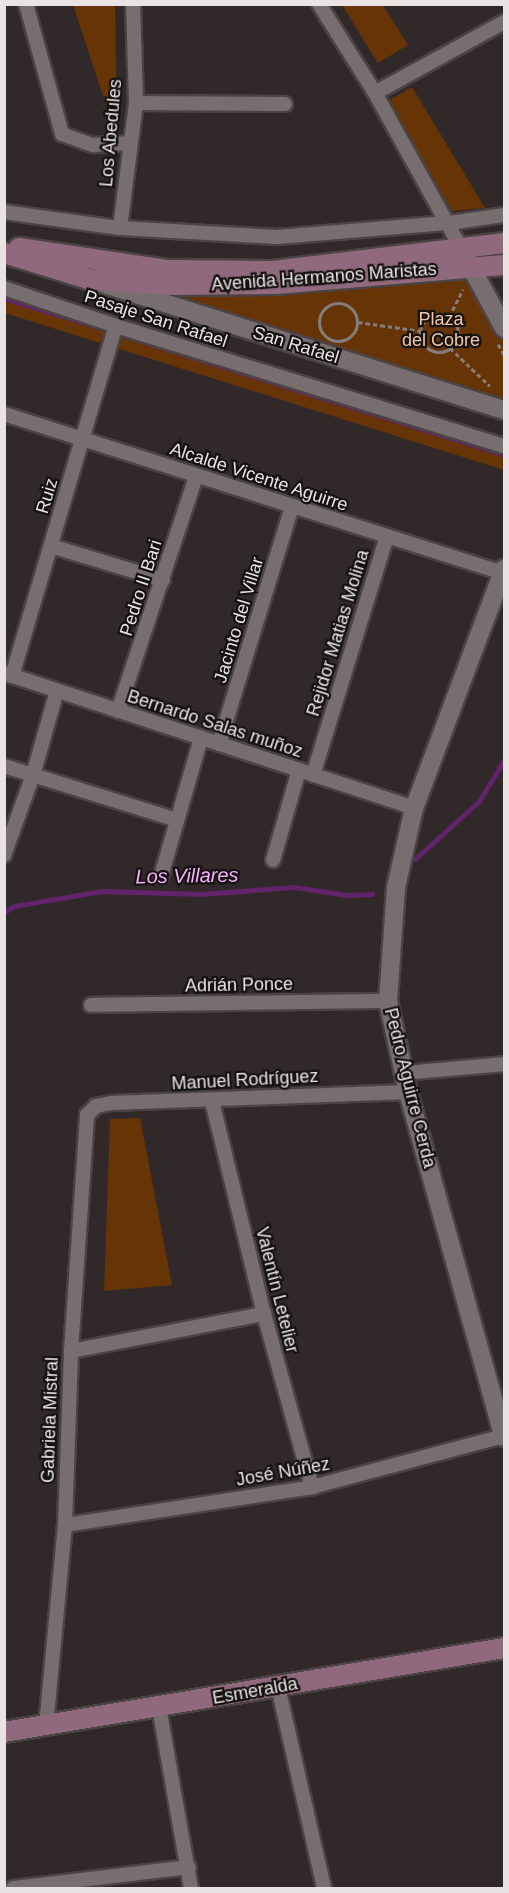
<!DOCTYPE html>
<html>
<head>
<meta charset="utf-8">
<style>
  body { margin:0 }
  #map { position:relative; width:509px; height:1893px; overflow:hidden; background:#312829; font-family:Arial,sans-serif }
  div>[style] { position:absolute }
  .green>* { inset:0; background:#673505 }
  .stream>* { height:5px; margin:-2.5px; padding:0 2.5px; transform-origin:2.5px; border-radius:2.5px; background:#612369 }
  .path>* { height:3px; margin-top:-1.5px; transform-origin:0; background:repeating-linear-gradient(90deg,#847d7e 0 4.5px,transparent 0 7.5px) }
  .path>.ring { margin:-1.5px; padding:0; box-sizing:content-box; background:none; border:3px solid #847d7e; border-radius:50% }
  .roads { filter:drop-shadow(2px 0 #4b4344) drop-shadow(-2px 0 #4b4344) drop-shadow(0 2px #4b4344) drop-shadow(0 -2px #4b4344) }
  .minor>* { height:14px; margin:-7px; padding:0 7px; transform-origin:7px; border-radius:7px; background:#796e6f }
  .tertiary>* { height:18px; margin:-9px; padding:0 9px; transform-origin:9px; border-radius:9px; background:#796e6f }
  .secondary>* { height:20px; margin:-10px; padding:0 10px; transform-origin:10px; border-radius:10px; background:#906a7c }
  span { translate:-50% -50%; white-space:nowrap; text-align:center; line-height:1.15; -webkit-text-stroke:4.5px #161212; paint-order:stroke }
  .street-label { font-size:18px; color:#e9e3e4 }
  .park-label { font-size:18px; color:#f0c5a7 }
  .water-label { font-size:20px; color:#f4affc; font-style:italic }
  .frame { position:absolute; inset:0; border:6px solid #e9e3e4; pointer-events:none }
</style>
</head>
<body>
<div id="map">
  <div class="green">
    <div style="clip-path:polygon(73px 5px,115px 5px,117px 138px)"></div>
    <div style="clip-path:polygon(342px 5px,383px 5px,408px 45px,378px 63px)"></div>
    <div style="clip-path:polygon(412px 87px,485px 208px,450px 211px,386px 102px)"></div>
    <div style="clip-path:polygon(468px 279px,504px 343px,504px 399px,170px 298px,342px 291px)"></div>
    <div style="clip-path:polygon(4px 298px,504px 455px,504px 470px,5px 313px)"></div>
    <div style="clip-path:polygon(140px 1118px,172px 1285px,104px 1291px,110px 1119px)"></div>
  </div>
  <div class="stream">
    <div style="left:4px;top:298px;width:115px;rotate:17.2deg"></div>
    <div style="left:125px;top:336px;width:397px;rotate:17.4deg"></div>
    <div style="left:415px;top:859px;width:86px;rotate:-42.2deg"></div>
    <div style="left:479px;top:801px;width:48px;rotate:-58.6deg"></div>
    <div style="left:4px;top:912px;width:12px;rotate:-31deg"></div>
    <div style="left:14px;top:906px;width:89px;rotate:-9.7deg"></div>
    <div style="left:102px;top:891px;width:99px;rotate:1.7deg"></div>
    <div style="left:201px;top:894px;width:94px;rotate:-4.3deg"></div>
    <div style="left:295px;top:887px;width:51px;rotate:9.1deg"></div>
    <div style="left:345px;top:895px;width:27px;rotate:-2deg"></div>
  </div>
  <div class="path">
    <div class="ring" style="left:319px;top:303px;width:35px;height:35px"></div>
    <div class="ring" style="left:420px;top:314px;width:35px;height:35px"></div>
    <div style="left:449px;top:317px;width:31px;rotate:-63deg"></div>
    <div style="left:358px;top:322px;width:64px;rotate:8.1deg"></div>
    <div style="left:498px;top:344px;width:13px;rotate:61deg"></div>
    <div style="left:450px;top:348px;width:55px;rotate:43.5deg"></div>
  </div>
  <div class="roads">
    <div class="minor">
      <div style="left:26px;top:4px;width:135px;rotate:74.5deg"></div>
      <div style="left:62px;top:134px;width:33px;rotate:20deg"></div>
      <div style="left:93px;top:145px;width:37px;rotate:-3deg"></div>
      <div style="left:319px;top:4px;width:105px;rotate:57.8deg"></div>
      <div style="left:375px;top:93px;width:177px;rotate:61deg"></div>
      <div style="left:375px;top:93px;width:147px;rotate:-28.8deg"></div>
      <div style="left:136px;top:103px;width:149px;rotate:0.4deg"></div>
      <div style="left:4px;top:212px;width:117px;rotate:7.9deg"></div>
      <div style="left:120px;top:228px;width:157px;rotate:3.3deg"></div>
      <div style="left:277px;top:237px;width:173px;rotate:-4.7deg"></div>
      <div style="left:449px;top:223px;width:56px;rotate:-8.3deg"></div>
      <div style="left:120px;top:228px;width:126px;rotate:-82.7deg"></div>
      <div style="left:136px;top:103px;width:99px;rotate:-91.7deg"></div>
      <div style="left:4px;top:288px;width:118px;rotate:18.7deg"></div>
      <div style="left:116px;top:326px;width:406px;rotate:17.2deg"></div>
      <div style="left:4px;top:414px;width:524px;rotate:17.67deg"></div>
      <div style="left:51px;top:546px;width:117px;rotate:16.9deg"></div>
      <div style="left:4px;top:673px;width:432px;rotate:18.2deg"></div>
      <div style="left:12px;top:676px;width:365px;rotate:-73.5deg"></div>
      <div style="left:118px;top:711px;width:248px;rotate:-71.6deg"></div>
      <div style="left:219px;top:744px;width:249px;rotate:-72.9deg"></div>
      <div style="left:4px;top:766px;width:181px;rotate:17.3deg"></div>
      <div style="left:313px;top:775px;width:250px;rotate:-72.8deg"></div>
      <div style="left:4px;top:855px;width:85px;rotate:-70.1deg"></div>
      <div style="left:33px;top:775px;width:87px;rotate:-74.1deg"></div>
      <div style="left:273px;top:860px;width:94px;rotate:-73.9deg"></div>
      <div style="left:161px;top:876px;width:144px;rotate:-73.8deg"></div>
      <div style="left:91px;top:1005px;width:297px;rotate:-0.8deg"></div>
      <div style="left:404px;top:1073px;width:100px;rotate:-5.1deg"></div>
      <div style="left:212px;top:1101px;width:219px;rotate:76.3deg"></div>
      <div style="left:264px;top:1314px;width:180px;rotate:74.5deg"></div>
      <div style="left:71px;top:1351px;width:197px;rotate:-10.9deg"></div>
      <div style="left:65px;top:1525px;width:250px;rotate:-8.7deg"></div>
      <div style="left:312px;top:1487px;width:199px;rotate:-14.9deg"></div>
      <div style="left:278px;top:1687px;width:206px;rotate:77.1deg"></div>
      <div style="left:159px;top:1707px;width:184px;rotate:80deg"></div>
      <div style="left:46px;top:1726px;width:202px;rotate:-84.6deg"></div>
      <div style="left:65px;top:1525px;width:174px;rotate:-88deg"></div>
      <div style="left:71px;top:1351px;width:237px;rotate:-86.1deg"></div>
      <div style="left:87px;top:1115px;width:13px;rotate:-45deg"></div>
      <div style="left:96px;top:1106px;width:15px;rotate:-11deg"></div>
      <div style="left:111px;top:1103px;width:297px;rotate:-2.1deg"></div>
      <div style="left:13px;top:1888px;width:177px;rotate:-6.8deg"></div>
    </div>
    <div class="tertiary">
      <div style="left:465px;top:256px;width:82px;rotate:61.6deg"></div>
      <div style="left:104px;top:284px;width:419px;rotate:17.5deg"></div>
      <div style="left:504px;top:569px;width:255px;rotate:110.6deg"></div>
      <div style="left:414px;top:808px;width:81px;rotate:102.8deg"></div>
      <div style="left:396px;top:887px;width:114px;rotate:94deg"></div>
      <div style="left:388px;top:1001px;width:93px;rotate:77.6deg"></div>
      <div style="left:408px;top:1092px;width:358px;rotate:74.5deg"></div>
    </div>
    <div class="secondary">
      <div style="left:19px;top:248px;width:151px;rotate:8.4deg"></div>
      <div style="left:168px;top:270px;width:105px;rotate:0.5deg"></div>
      <div style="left:273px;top:271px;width:233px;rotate:-6.9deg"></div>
      <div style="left:4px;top:253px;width:88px;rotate:17.2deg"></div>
      <div style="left:88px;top:279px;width:83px;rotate:4.1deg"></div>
      <div style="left:171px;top:285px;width:105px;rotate:-0.5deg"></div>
      <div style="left:276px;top:284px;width:229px;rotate:-4.8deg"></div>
      <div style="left:4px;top:1732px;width:507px;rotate:-9.54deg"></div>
    </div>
  </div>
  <div class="street-label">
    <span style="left:111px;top:133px;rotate:-85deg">Los Abedules</span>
    <span style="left:324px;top:277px;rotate:-4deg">Avenida Hermanos Maristas</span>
    <span style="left:156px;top:319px;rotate:18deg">Pasaje San Rafael</span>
    <span style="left:296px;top:345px;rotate:17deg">San Rafael</span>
    <span style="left:259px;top:477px;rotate:18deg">Alcalde Vicente Aguirre</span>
    <span style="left:47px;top:496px;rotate:-73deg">Ruiz</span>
    <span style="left:141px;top:588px;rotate:-72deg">Pedro II Bari</span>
    <span style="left:239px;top:620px;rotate:-73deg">Jacinto del Villar</span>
    <span style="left:338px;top:633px;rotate:-73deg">Rejidor Matias Molina</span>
    <span style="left:215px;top:724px;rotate:18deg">Bernardo Salas muñoz</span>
    <span style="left:239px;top:985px;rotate:-1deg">Adrián Ponce</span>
    <span style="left:245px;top:1080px;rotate:-3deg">Manuel Rodríguez</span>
    <span style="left:410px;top:1088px;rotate:76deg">Pedro Aguirre Cerda</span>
    <span style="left:277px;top:1290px;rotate:76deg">Valentín Letelier</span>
    <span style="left:50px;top:1420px;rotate:-88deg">Gabriela Mistral</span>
    <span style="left:283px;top:1472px;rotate:-10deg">José Núñez</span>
    <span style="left:255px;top:1691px;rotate:-10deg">Esmeralda</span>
  </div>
  <div class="park-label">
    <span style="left:441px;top:330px">Plaza<br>del Cobre</span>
  </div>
  <div class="water-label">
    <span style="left:187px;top:876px;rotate:-1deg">Los Villares</span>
  </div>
  <div class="frame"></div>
</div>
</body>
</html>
